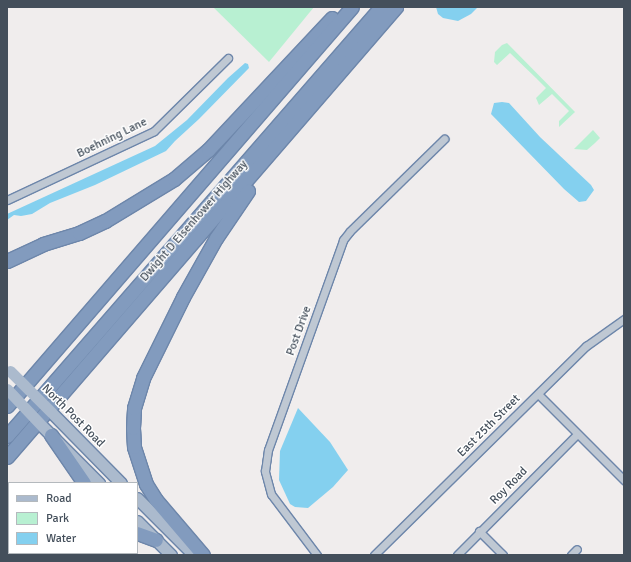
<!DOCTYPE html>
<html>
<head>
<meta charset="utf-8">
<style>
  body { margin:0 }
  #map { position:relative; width:631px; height:562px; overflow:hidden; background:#f0eded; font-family:Signika,sans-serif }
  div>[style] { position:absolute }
  .green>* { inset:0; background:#b8f0d2 }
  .water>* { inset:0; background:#84d0ef }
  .roads { filter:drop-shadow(1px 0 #6d86aa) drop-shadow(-1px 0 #6d86aa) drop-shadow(0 1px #6d86aa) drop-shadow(0 -1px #6d86aa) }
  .street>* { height:7px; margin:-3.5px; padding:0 3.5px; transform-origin:3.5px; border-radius:3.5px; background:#bfc8d3 }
  .primary>* { height:11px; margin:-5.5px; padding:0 5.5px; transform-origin:5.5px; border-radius:5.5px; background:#abbacd }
  .highway>* { height:13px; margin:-6.5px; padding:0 6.5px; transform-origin:6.5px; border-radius:6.5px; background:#829bbe }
  .primary-bridge>* { height:11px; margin:-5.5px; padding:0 5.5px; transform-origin:5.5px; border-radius:5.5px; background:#abbacd }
  span { translate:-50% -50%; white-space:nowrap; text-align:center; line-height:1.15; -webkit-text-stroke:3px #fff; paint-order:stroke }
  .street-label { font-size:12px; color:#444f5b }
  .frame { position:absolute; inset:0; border:8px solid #444f5b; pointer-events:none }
  .legend { position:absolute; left:8px; top:482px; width:130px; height:72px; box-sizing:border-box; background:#fff; border:1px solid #b4b9bd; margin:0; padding:5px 7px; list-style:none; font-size:12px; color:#444f5b }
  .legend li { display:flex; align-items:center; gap:8px; height:20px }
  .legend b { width:20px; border:1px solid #b4b9bd }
</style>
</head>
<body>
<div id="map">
  <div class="green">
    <div style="clip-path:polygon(213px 7px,314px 7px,269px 62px)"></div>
    <div style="clip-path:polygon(507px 43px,575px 112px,559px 127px,559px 121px,569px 111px,552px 94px,539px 105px,536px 98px,546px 88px,536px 78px,510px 53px,497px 65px,494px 62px,495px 52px,502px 45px)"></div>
    <div style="clip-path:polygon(593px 130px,600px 138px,595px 143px,587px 150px,574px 149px)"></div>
  </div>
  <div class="water">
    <div style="clip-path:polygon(436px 7px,478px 7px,471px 14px,458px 21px,443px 18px,438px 14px)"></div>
    <div style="clip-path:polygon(245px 63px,248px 64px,249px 68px,199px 119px,175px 141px,166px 151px,95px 185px,50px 203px,32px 214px,21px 216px,14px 215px,7px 220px,7px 214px,155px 146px,187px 120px,228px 78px)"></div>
    <div style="clip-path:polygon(502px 102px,509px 103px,540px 137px,591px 185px,594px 190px,586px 201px,579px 202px,564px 189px,491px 114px,494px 103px)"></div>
    <div style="clip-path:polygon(298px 408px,330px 442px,348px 470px,333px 487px,308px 508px,295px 507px,290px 504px,279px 480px,280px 451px)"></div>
  </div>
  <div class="roads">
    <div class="street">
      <div style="left:7px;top:200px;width:162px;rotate:-25.1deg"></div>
      <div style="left:154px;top:131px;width:104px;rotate:-44.6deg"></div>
      <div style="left:538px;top:394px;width:122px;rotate:45deg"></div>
      <div style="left:479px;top:531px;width:34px;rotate:45deg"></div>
      <div style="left:317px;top:555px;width:76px;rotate:-127deg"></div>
      <div style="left:271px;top:494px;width:24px;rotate:-105deg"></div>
      <div style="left:265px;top:471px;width:21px;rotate:-82deg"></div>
      <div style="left:268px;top:450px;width:223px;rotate:-70.3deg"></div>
      <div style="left:343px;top:240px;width:11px;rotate:-52deg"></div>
      <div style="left:350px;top:231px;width:132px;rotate:-44.4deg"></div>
      <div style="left:374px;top:555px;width:298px;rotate:-44.6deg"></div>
      <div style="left:586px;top:346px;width:47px;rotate:-35.4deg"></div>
      <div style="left:457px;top:555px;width:170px;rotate:-45.2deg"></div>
      <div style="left:571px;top:555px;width:8px;rotate:-45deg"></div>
    </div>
    <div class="primary">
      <div style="left:52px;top:413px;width:98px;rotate:45.4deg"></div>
      <div style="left:42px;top:426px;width:81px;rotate:45deg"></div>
      <div style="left:137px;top:498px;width:81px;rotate:45deg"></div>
      <div style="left:137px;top:521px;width:48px;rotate:45deg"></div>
    </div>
    <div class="highway">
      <div style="left:7px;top:261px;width:40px;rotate:-25deg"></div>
      <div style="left:43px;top:244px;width:38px;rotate:-17deg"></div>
      <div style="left:79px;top:233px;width:29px;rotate:-25deg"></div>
      <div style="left:105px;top:221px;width:81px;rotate:-31.3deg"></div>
      <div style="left:174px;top:179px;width:45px;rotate:-40.5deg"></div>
      <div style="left:208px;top:150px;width:181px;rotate:-46.8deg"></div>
      <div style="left:7px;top:406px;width:527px;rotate:-49.15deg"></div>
      <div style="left:51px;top:435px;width:58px;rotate:55.5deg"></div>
      <div style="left:7px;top:436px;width:569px;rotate:-48.92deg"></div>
      <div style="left:7px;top:457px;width:595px;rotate:-49.16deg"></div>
      <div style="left:137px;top:533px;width:20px;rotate:20deg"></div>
      <div style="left:67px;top:555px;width:3px;rotate:-45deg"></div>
      <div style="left:88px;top:555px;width:3px;rotate:-45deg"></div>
      <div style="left:203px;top:555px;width:72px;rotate:-130.5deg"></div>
      <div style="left:156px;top:500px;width:19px;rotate:-122deg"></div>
      <div style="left:146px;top:484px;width:39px;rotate:-108deg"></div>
      <div style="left:134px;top:447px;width:19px;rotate:-93deg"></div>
      <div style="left:133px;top:428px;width:20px;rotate:-87deg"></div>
      <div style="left:134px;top:408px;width:31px;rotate:-73deg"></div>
      <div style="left:143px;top:378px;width:90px;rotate:-63.7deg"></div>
      <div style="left:183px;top:297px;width:68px;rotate:-60.8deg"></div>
      <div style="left:216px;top:238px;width:57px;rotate:-55.8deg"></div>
    </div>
  </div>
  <div class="primary-bridge">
    <div style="left:10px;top:371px;width:59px;rotate:45deg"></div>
    <div style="left:7px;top:389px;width:51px;rotate:46.6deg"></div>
  </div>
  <div class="street-label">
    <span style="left:112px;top:138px;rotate:-26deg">Boehning Lane</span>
    <span style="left:194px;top:221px;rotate:-49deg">Dwight D Eisenhower Highway</span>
    <span style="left:299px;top:331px;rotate:-70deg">Post Drive</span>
    <span style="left:73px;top:416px;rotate:45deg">North Post Road</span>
    <span style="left:489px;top:426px;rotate:-45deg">East 25th Street</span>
    <span style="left:509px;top:486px;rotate:-45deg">Roy Road</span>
  </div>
  <div class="frame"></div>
  <ul class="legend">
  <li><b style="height:5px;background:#abbacd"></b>Road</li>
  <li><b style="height:11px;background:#b8f0d2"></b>Park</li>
  <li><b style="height:11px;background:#84d0ef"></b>Water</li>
  </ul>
</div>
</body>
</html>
